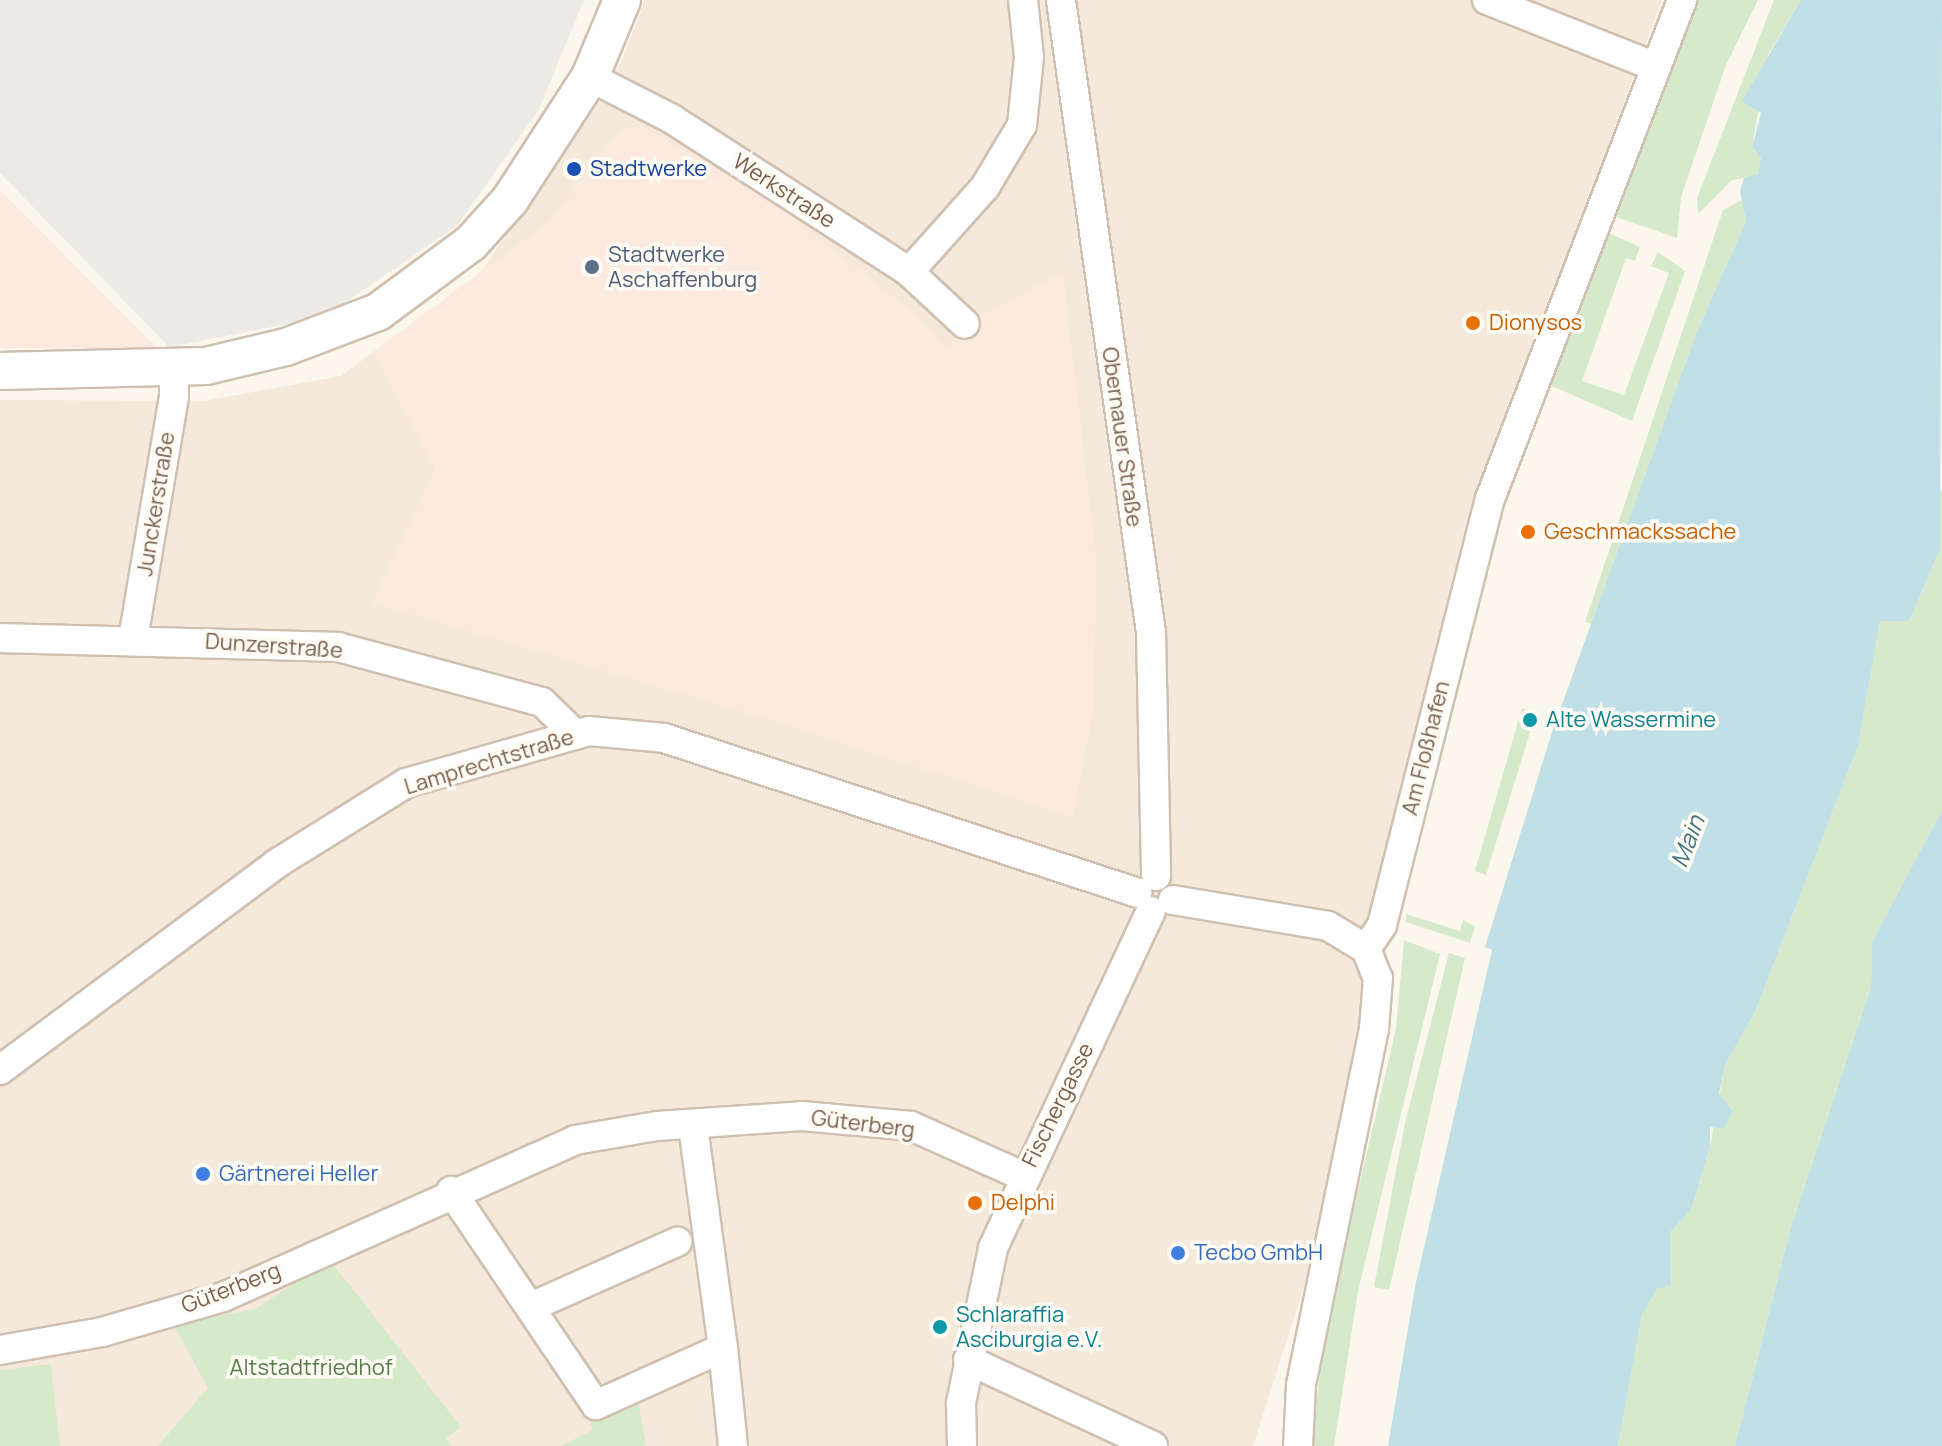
<!DOCTYPE html>
<html>
<head>
<meta charset="utf-8">
<style>
  body { margin:0 }
  #map { position:relative; width:1942px; height:1446px; overflow:hidden; background:#fcf7ed; font-family:Manrope,sans-serif }
  div>[style] { position:absolute }
  .residential>* { inset:0; background:#f4e9db }
  .commercial>* { inset:0; background:#fceae1 }
  .industrial>* { inset:0; background:#eeeae5 }
  .green>* { inset:0; background:#d6eacb }
  .water>* { inset:0; background:#c1dfe6 }
  .roads { filter:drop-shadow(2px 0 #cfc0b1) drop-shadow(-2px 0 #cfc0b1) drop-shadow(0 2px #cfc0b1) drop-shadow(0 -2px #cfc0b1) }
  .minor>* { height:28px; margin:-14px; padding:0 14px; transform-origin:14px; border-radius:14px; background:#fff }
  .tertiary>* { height:36px; margin:-18px; padding:0 18px; transform-origin:18px; border-radius:18px; background:#fff }
  .dots>* { width:22px; height:22px; translate:-50% -50%; box-sizing:border-box; border:4px solid #fefbf4; border-radius:50% }
  span { translate:-50% -50%; white-space:nowrap; text-align:center; line-height:1.15; -webkit-text-stroke:7px #fefbf4; paint-order:stroke }
  .transit-label { font-size:22px; color:#164399 }
  .left { translate:0 -50%; text-align:left }
  .street-label { font-size:22px; color:#785f4f }
  .service-label { font-size:22px; color:#4e5e75 }
  .food-label { font-size:22px; color:#c56008 }
  .culture-label { font-size:22px; color:#0d838f }
  .shop-label { font-size:22px; color:#366cbe }
  .park-label { font-size:22px; color:#547d47 }
  .water-label { font-size:24px; color:#467683; font-style:italic }
</style>
</head>
<body>
<div id="map">
  <div class="residential">
    <div style="clip-path:polygon(645px 0,1662px 0,1481px 487px,1369px 915px,1347px 956px,1360px 967px,1371px 997px,1309px 1271px,1253px 1446px,0 1446px,0 400px,203px 401px,341px 376px,482px 271px,621px 62px)"></div>
  </div>
  <div class="commercial">
    <div style="clip-path:polygon(636px 122px,776px 205px,917px 315px,947px 350px,965px 324px,1063px 272px,1097px 565px,1093px 712px,1073px 817px,753px 715px,372px 603px,435px 469px,373px 352px,548px 222px,618px 133px)"></div>
    <div style="clip-path:polygon(0 190px,157px 348px,0 348px)"></div>
  </div>
  <div class="industrial">
    <div style="clip-path:polygon(0 0,584px 0,538px 111px,457px 226px,324px 317px,169px 347px,0 173px)"></div>
  </div>
  <div class="green">
    <div style="clip-path:polygon(1693px 0,1758px 0,1726px 65px,1681px 197px,1677px 238px,1616px 217px)"></div>
    <div style="clip-path:polygon(1774px 0,1801px 0,1768px 55px,1752px 147px,1761px 158px,1758px 175px,1732px 180px,1698px 214px,1697px 198px)"></div>
    <div style="clip-path:polygon(1742px 200px,1746px 221px,1696px 334px,1591px 624px,1585px 622px,1723px 210px)"></div>
    <div style="clip-path:polygon(1608px 233px,1640px 247px,1635px 261px,1626px 258px,1582px 381px,1624px 395px,1669px 273px,1651px 266px,1658px 252px,1685px 271px,1632px 421px,1545px 383px)"></div>
    <div style="clip-path:polygon(1942px 489px,1942px 810px,1872px 942px,1871px 987px,1791px 1227px,1735px 1446px,1618px 1446px,1642px 1315px,1657px 1289px,1671px 1284px,1670px 1232px,1691px 1210px,1710px 1147px,1725px 1065px,1755px 1012px,1858px 746px,1880px 620px,1909px 621px,1940px 549px,1937px 499px)"></div>
    <div style="clip-path:polygon(1522px 708px,1536px 713px,1486px 875px,1475px 871px)"></div>
    <div style="clip-path:polygon(1406px 914px,1460px 931px,1463px 920px,1475px 926px,1470px 943px,1406px 922px)"></div>
    <div style="clip-path:polygon(1404px 940px,1440px 954px,1358px 1291px,1334px 1446px,1312px 1446px,1324px 1335px,1396px 1029px)"></div>
    <div style="clip-path:polygon(1449px 953px,1465px 958px,1389px 1290px,1374px 1287px,1405px 1123px)"></div>
    <div style="clip-path:polygon(330px 1260px,461px 1427px,446px 1438px,452px 1446px,158px 1446px,208px 1388px,173px 1324px,255px 1309px)"></div>
    <div style="clip-path:polygon(51px 1364px,60px 1446px,0 1446px,0 1370px)"></div>
    <div style="clip-path:polygon(638px 1400px,646px 1446px,561px 1446px,593px 1430px,589px 1419px)"></div>
  </div>
  <div class="water">
    <div style="clip-path:polygon(1801px 0,1942px 0,1940px 549px,1909px 621px,1880px 621px,1858px 746px,1755px 1012px,1725px 1065px,1719px 1094px,1733px 1111px,1724px 1129px,1710px 1127px,1710px 1147px,1691px 1210px,1670px 1232px,1671px 1285px,1657px 1289px,1642px 1315px,1618px 1446px,1388px 1446px,1415px 1287px,1492px 950px,1485px 947px,1553px 729px,1696px 334px,1746px 221px,1740px 191px,1744px 178px,1758px 174px,1761px 158px,1752px 147px,1761px 113px,1742px 101px)"></div>
    <div style="clip-path:polygon(1942px 810px,1942px 1446px,1735px 1446px,1791px 1227px,1871px 987px,1872px 942px)"></div>
  </div>
  <div class="roads">
    <div class="minor">
      <div style="left:1061px;top:0;width:638px;rotate:81.9deg"></div>
      <div style="left:1151px;top:632px;width:244px;rotate:88.8deg"></div>
      <div style="left:1487px;top:0;width:182px;rotate:21.6deg"></div>
      <div style="left:590px;top:77px;width:92px;rotate:27.1deg"></div>
      <div style="left:672px;top:119px;width:282px;rotate:32.8deg"></div>
      <div style="left:909px;top:272px;width:76px;rotate:42.9deg"></div>
      <div style="left:909px;top:272px;width:114px;rotate:-48.2deg"></div>
      <div style="left:985px;top:187px;width:72px;rotate:-59.2deg"></div>
      <div style="left:1022px;top:125px;width:68px;rotate:-84.1deg"></div>
      <div style="left:1029px;top:57px;width:57px;rotate:-96deg"></div>
      <div style="left:0;top:638px;width:338px;rotate:1.5deg"></div>
      <div style="left:338px;top:647px;width:211px;rotate:15.1deg"></div>
      <div style="left:542px;top:702px;width:47px;rotate:44.1deg"></div>
      <div style="left:133px;top:639px;width:246px;rotate:-80.4deg"></div>
      <div style="left:174px;top:396px;width:28px;rotate:-90deg"></div>
      <div style="left:1173px;top:900px;width:157px;rotate:9.5deg"></div>
      <div style="left:1328px;top:926px;width:44px;rotate:31.2deg"></div>
      <div style="left:1366px;top:949px;width:31px;rotate:68deg"></div>
      <div style="left:1378px;top:978px;width:51px;rotate:94.5deg"></div>
      <div style="left:1374px;top:1029px;width:363px;rotate:101.6deg"></div>
      <div style="left:1301px;top:1385px;width:61px;rotate:92.8deg"></div>
      <div style="left:1366px;top:949px;width:29px;rotate:-56deg"></div>
      <div style="left:1382px;top:925px;width:439px;rotate:-75.8deg"></div>
      <div style="left:1490px;top:499px;width:535px;rotate:-68.95deg"></div>
      <div style="left:0;top:1070px;width:344px;rotate:-36.7deg"></div>
      <div style="left:276px;top:864px;width:153px;rotate:-31.9deg"></div>
      <div style="left:406px;top:783px;width:190px;rotate:-15.9deg"></div>
      <div style="left:589px;top:731px;width:75px;rotate:5.3deg"></div>
      <div style="left:664px;top:738px;width:498px;rotate:18.1deg"></div>
      <div style="left:451px;top:1191px;width:258px;rotate:55.9deg"></div>
      <div style="left:596px;top:1405px;width:139px;rotate:-24.2deg"></div>
      <div style="left:723px;top:1348px;width:225px;rotate:-97.7deg"></div>
      <div style="left:533px;top:1306px;width:158px;rotate:-24deg"></div>
      <div style="left:723px;top:1348px;width:99px;rotate:84.2deg"></div>
      <div style="left:0;top:1350px;width:104px;rotate:-10deg"></div>
      <div style="left:102px;top:1332px;width:126px;rotate:-16.1deg"></div>
      <div style="left:223px;top:1297px;width:385px;rotate:-24deg"></div>
      <div style="left:575px;top:1140px;width:83px;rotate:-9.7deg"></div>
      <div style="left:657px;top:1126px;width:145px;rotate:-3.9deg"></div>
      <div style="left:802px;top:1116px;width:109px;rotate:5.2deg"></div>
      <div style="left:911px;top:1126px;width:123px;rotate:24.1deg"></div>
      <div style="left:968px;top:1360px;width:204px;rotate:24.9deg"></div>
      <div style="left:962px;top:1446px;width:43px;rotate:-91.3deg"></div>
      <div style="left:961px;top:1403px;width:158px;rotate:-78.3deg"></div>
      <div style="left:993px;top:1248px;width:372px;rotate:-64.9deg"></div>
    </div>
    <div class="tertiary">
      <div style="left:0;top:371px;width:206px;rotate:-1.4deg"></div>
      <div style="left:206px;top:366px;width:82px;rotate:-13.4deg"></div>
      <div style="left:286px;top:347px;width:98px;rotate:-20.8deg"></div>
      <div style="left:378px;top:312px;width:116px;rotate:-36.6deg"></div>
      <div style="left:471px;top:243px;width:58px;rotate:-47.8deg"></div>
      <div style="left:510px;top:200px;width:147px;rotate:-57deg"></div>
      <div style="left:590px;top:77px;width:83px;rotate:-67.4deg"></div>
    </div>
  </div>
  <div class="dots">
    <div style="left:574px;top:169px;background:#1a4fb4"></div>
    <div style="left:592px;top:267px;background:#5c6f8a"></div>
    <div style="left:1473px;top:323px;background:#e8710a"></div>
    <div style="left:1528px;top:532px;background:#e8710a"></div>
    <div style="left:1530px;top:720px;background:#0f9aa8"></div>
    <div style="left:203px;top:1174px;background:#3f7fe0"></div>
    <div style="left:975px;top:1203px;background:#e8710a"></div>
    <div style="left:1178px;top:1253px;background:#3f7fe0"></div>
    <div style="left:940px;top:1327px;background:#0f9aa8"></div>
  </div>
  <div class="transit-label">
    <span class="left" style="left:590px;top:169px">Stadtwerke</span>
  </div>
  <div class="street-label">
    <span style="left:784px;top:191px;rotate:33deg">Werkstraße</span>
    <span style="left:1122px;top:437px;rotate:82deg">Obernauer Straße</span>
    <span style="left:156px;top:504px;rotate:-81deg">Junckerstraße</span>
    <span style="left:274px;top:646px;rotate:4deg">Dunzerstraße</span>
    <span style="left:1426px;top:748px;rotate:-76deg">Am Floßhafen</span>
    <span style="left:489px;top:762px;rotate:-17deg">Lamprechtstraße</span>
    <span style="left:1058px;top:1105px;rotate:-64deg">Fischergasse</span>
    <span style="left:863px;top:1124px;rotate:7deg">Güterberg</span>
    <span style="left:231px;top:1288px;rotate:-21deg">Güterberg</span>
  </div>
  <div class="service-label">
    <span class="left" style="left:608px;top:267px">Stadtwerke<br>Aschaffenburg</span>
  </div>
  <div class="food-label">
    <span class="left" style="left:1489px;top:323px">Dionysos</span>
    <span class="left" style="left:1544px;top:532px">Geschmackssache</span>
    <span class="left" style="left:991px;top:1203px">Delphi</span>
  </div>
  <div class="culture-label">
    <span class="left" style="left:1546px;top:720px">Alte Wassermine</span>
    <span class="left" style="left:956px;top:1327px">Schlaraffia<br>Asciburgia e.V.</span>
  </div>
  <div class="shop-label">
    <span class="left" style="left:219px;top:1174px">Gärtnerei Heller</span>
    <span class="left" style="left:1194px;top:1253px">Tecbo GmbH</span>
  </div>
  <div class="park-label">
    <span style="left:311px;top:1368px">Altstadtfriedhof</span>
  </div>
  <div class="water-label">
    <span style="left:1687px;top:841px;rotate:-69deg">Main</span>
  </div>
</div>
</body>
</html>
